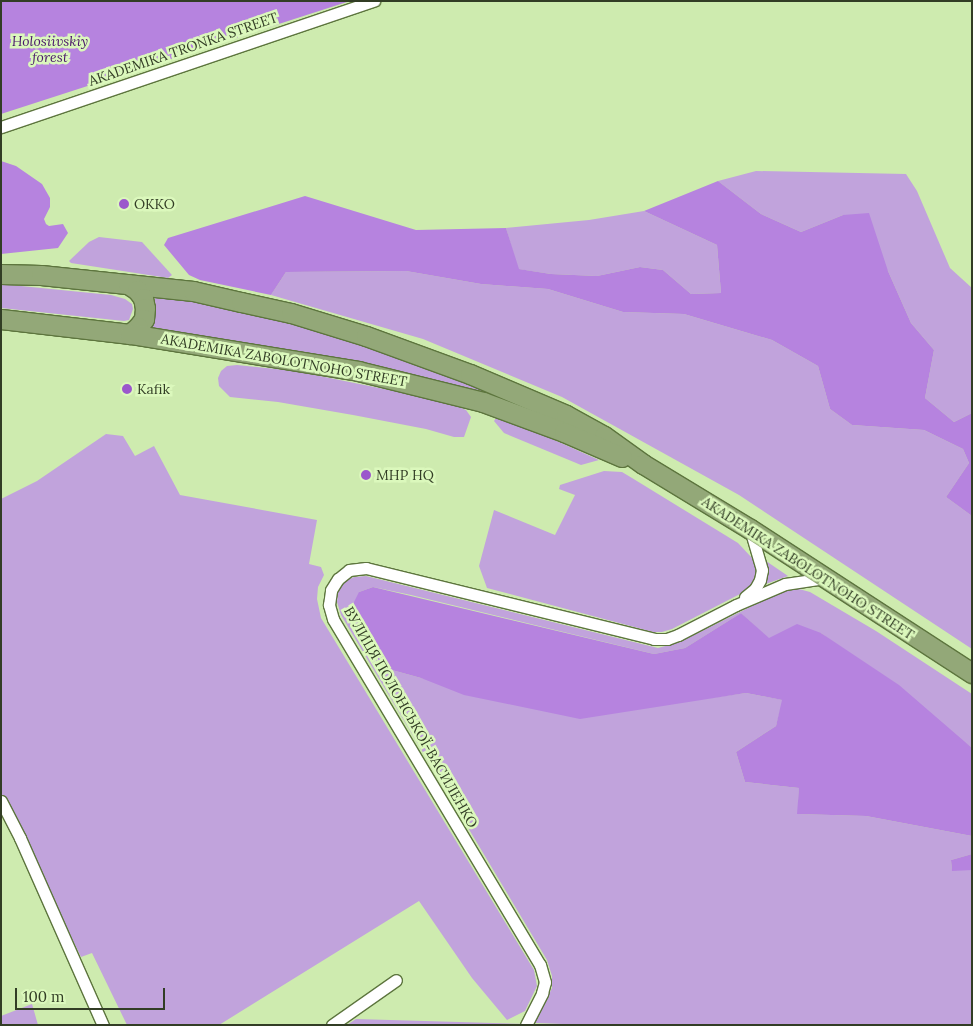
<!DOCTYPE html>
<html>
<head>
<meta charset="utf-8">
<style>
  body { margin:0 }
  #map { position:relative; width:973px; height:1026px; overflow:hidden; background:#ceebaf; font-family:Lora,serif }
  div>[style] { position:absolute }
  .green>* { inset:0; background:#c1a3dc }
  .forest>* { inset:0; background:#b683df }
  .roads { filter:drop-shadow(1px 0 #5d753e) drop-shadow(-1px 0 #5d753e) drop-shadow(0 1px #5d753e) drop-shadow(0 -1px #5d753e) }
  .minor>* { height:11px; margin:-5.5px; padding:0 5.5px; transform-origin:5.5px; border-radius:5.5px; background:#fff }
  .trunk>* { height:19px; margin:-9.5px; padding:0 9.5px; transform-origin:9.5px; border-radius:9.5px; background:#93a878 }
  .dots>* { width:14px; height:14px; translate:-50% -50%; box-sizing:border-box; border:2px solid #dbf8bc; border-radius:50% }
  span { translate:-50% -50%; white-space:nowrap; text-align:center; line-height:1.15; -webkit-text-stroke:5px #dbf8bc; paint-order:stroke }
  .park-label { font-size:14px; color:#491669; font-style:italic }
  .street-label { font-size:14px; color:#323d25 }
  .poi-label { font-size:14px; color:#323d25 }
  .left { translate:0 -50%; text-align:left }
  .frame { position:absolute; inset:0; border:2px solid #323d25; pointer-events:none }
  .scale { position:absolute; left:15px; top:988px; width:150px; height:22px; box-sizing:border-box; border:2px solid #323d25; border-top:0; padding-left:6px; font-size:15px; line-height:18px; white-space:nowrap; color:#323d25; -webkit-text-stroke:4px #dbf8bc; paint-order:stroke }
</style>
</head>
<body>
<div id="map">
  <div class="green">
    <div style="clip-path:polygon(756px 171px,906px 174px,917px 191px,950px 268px,972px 288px,972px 413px,954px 422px,925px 398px,934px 350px,911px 323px,888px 271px,843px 215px,801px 232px,761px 214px,718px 181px)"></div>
    <div style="clip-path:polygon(644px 211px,717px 245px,721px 293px,691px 294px,663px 270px,640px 267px,597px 276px,551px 274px,518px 269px,506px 228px,589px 220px)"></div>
    <div style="clip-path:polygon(99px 237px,142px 242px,172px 275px,168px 278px,71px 263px,69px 261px,89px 242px)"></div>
    <div style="clip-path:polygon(406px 271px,481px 284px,548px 289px,623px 312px,684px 314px,772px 340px,818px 366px,830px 409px,852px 425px,924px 430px,963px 449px,969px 463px,946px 497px,972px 516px,972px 649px,739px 495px,562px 397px,423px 339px,271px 295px,286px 272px)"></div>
    <div style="clip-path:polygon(1px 284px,111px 295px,125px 299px,132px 304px,133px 309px,129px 320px,124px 321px,1px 308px)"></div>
    <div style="clip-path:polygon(154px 291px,289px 322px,378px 348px,556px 418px,482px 394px,384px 367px,151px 327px,156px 311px)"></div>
    <div style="clip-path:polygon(237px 365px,295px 371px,414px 395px,459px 407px,466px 410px,471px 417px,464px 437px,454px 437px,426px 429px,353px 415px,278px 402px,230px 397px,219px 386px,218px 378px,221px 371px,227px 366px)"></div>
    <div style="clip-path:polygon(496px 418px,530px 429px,599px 460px,581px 465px,504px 433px,494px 421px)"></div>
    <div style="clip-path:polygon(106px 434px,123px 436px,135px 456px,154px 446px,180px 495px,317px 520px,309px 564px,321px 567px,324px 575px,318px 587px,317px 599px,321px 618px,534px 970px,537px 986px,525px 1011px,507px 1020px,472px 978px,419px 901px,219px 1025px,127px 1025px,92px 953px,81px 957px,1px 793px,1px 499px,37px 481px)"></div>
    <div style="clip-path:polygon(604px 471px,622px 472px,632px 478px,738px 543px,753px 559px,757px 568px,755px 581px,742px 593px,672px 629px,662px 632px,653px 632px,487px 588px,479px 566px,494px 510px,555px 535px,575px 495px,559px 489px,560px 485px)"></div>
    <div style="clip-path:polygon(766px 561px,788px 576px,763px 585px)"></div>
    <div style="clip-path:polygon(366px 576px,658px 648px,680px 642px,780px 592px,799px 589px,810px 592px,876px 631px,972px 694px,972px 748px,821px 633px,769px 639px,741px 613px,685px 648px,654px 654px,411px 595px,373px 587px,359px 592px,381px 667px,421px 678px,630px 709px,746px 693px,783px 700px,776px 726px,736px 752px,745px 782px,799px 788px,798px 814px,866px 816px,972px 836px,972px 854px,951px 860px,952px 870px,972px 870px,972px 1025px,590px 1025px,535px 1023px,552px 988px,552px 976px,547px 960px,341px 615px,337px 602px,338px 591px,343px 582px,354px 577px)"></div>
    <div style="clip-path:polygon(32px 1004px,38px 1025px,1px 1025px,1px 1016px)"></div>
    <div style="clip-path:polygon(356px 1019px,561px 1025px,347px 1025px)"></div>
  </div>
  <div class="forest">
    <div style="clip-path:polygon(1px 1px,350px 1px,1px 114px)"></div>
    <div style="clip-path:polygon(1px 161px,16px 166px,42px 184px,50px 198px,50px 207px,44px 219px,46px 224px,49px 226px,63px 224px,68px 233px,58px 248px,1px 254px)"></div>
    <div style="clip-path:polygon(718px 181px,761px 214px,801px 232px,843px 215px,869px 213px,888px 271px,911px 323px,934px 350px,925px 398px,954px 422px,972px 413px,972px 516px,946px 497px,969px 463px,963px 449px,924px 430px,852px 425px,830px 409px,818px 366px,772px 340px,684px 314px,623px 312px,548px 289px,481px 284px,406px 271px,286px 272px,271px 295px,200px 280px,189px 275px,164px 245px,168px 238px,305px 196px,416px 230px,506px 228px,519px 269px,551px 274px,597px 276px,640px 267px,663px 270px,691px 294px,721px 293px,717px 245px,644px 211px)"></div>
    <div style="clip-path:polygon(373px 587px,654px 654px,685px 648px,741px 613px,769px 638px,797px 624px,821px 633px,899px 685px,972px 748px,972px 836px,866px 816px,797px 814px,799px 788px,745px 782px,736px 752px,776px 726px,782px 700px,746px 693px,580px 719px,464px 695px,421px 678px,381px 667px,355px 620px,352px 606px,359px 592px)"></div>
    <div style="clip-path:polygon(972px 854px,972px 870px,952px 871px,951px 860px)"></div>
  </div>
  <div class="roads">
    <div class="minor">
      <div style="left:1px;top:127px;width:394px;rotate:-18.7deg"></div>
      <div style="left:745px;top:597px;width:13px;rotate:-39deg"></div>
      <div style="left:755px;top:589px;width:10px;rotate:-61deg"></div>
      <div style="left:760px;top:580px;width:10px;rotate:-79deg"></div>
      <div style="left:762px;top:570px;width:43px;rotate:-106.3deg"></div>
      <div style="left:1px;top:801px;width:42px;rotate:62.8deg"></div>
      <div style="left:20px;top:838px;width:205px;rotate:66.1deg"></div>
      <div style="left:332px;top:1025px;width:78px;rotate:-35.1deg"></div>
      <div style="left:526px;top:1025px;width:36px;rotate:-63deg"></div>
      <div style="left:542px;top:993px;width:11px;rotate:-75deg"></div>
      <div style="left:545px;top:982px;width:18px;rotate:-106deg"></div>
      <div style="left:540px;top:965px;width:403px;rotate:-120.9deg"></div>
      <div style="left:333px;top:619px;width:15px;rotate:-106deg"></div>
      <div style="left:329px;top:605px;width:15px;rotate:-82deg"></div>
      <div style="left:331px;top:590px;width:13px;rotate:-58deg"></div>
      <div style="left:338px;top:579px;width:14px;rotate:-39deg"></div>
      <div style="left:349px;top:570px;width:17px;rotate:-7deg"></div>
      <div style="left:366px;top:568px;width:297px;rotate:13.8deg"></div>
      <div style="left:654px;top:639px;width:13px"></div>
      <div style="left:667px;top:639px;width:12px;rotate:-20deg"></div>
      <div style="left:678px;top:635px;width:65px;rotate:-27.3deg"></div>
      <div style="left:736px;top:605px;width:53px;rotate:-23.2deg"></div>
      <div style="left:785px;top:584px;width:40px;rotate:-8.5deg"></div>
    </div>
    <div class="trunk">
      <div style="left:1px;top:274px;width:40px;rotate:1.4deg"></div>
      <div style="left:41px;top:275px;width:153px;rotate:6deg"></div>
      <div style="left:193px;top:291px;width:49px;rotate:12.9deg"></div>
      <div style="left:241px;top:302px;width:51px;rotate:12.4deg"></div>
      <div style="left:291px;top:313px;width:78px;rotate:17deg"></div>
      <div style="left:366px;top:336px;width:111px;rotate:20.1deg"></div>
      <div style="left:470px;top:374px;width:104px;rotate:23.1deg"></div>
      <div style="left:566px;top:415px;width:43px;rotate:28.9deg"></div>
      <div style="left:604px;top:436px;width:48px;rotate:35.7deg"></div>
      <div style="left:643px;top:464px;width:125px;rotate:31.3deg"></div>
      <div style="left:750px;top:529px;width:265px;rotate:33deg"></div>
      <div style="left:128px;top:284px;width:11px;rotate:34deg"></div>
      <div style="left:137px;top:290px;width:10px;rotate:53deg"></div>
      <div style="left:143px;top:298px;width:10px;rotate:79deg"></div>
      <div style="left:145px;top:308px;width:11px;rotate:95deg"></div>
      <div style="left:144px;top:319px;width:10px;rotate:127deg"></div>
      <div style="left:138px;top:327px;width:11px;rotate:139deg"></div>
      <div style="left:1px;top:319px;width:130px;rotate:6.6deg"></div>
      <div style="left:130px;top:334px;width:231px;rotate:9.2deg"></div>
      <div style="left:358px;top:371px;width:129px;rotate:13.9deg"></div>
      <div style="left:483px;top:402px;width:86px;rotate:20.3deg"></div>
      <div style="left:564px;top:432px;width:63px;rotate:23.3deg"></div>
    </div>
  </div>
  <div class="dots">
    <div style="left:124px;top:204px;background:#9b57cc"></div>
    <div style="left:127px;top:389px;background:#9b57cc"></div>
    <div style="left:366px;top:475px;background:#9b57cc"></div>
  </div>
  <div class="park-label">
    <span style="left:50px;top:49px">Holosiivskiy<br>forest</span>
  </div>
  <div class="street-label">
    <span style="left:183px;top:49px;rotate:-19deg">AKADEMIKA TRONKA STREET</span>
    <span style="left:284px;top:360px;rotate:10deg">AKADEMIKA ZABOLOTNOHO STREET</span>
    <span style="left:808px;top:568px;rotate:33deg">AKADEMIKA ZABOLOTNOHO STREET</span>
    <span style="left:411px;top:717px;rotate:60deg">ВУЛИЦЯ ПОЛОНСЬКОЇ-ВАСИЛЕНКО</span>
  </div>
  <div class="poi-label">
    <span class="left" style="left:134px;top:204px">OKKO</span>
    <span class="left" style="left:137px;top:389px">Kafik</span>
    <span class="left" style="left:376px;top:475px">MHP HQ</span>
  </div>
  <div class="frame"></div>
  <div class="scale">100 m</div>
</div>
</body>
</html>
